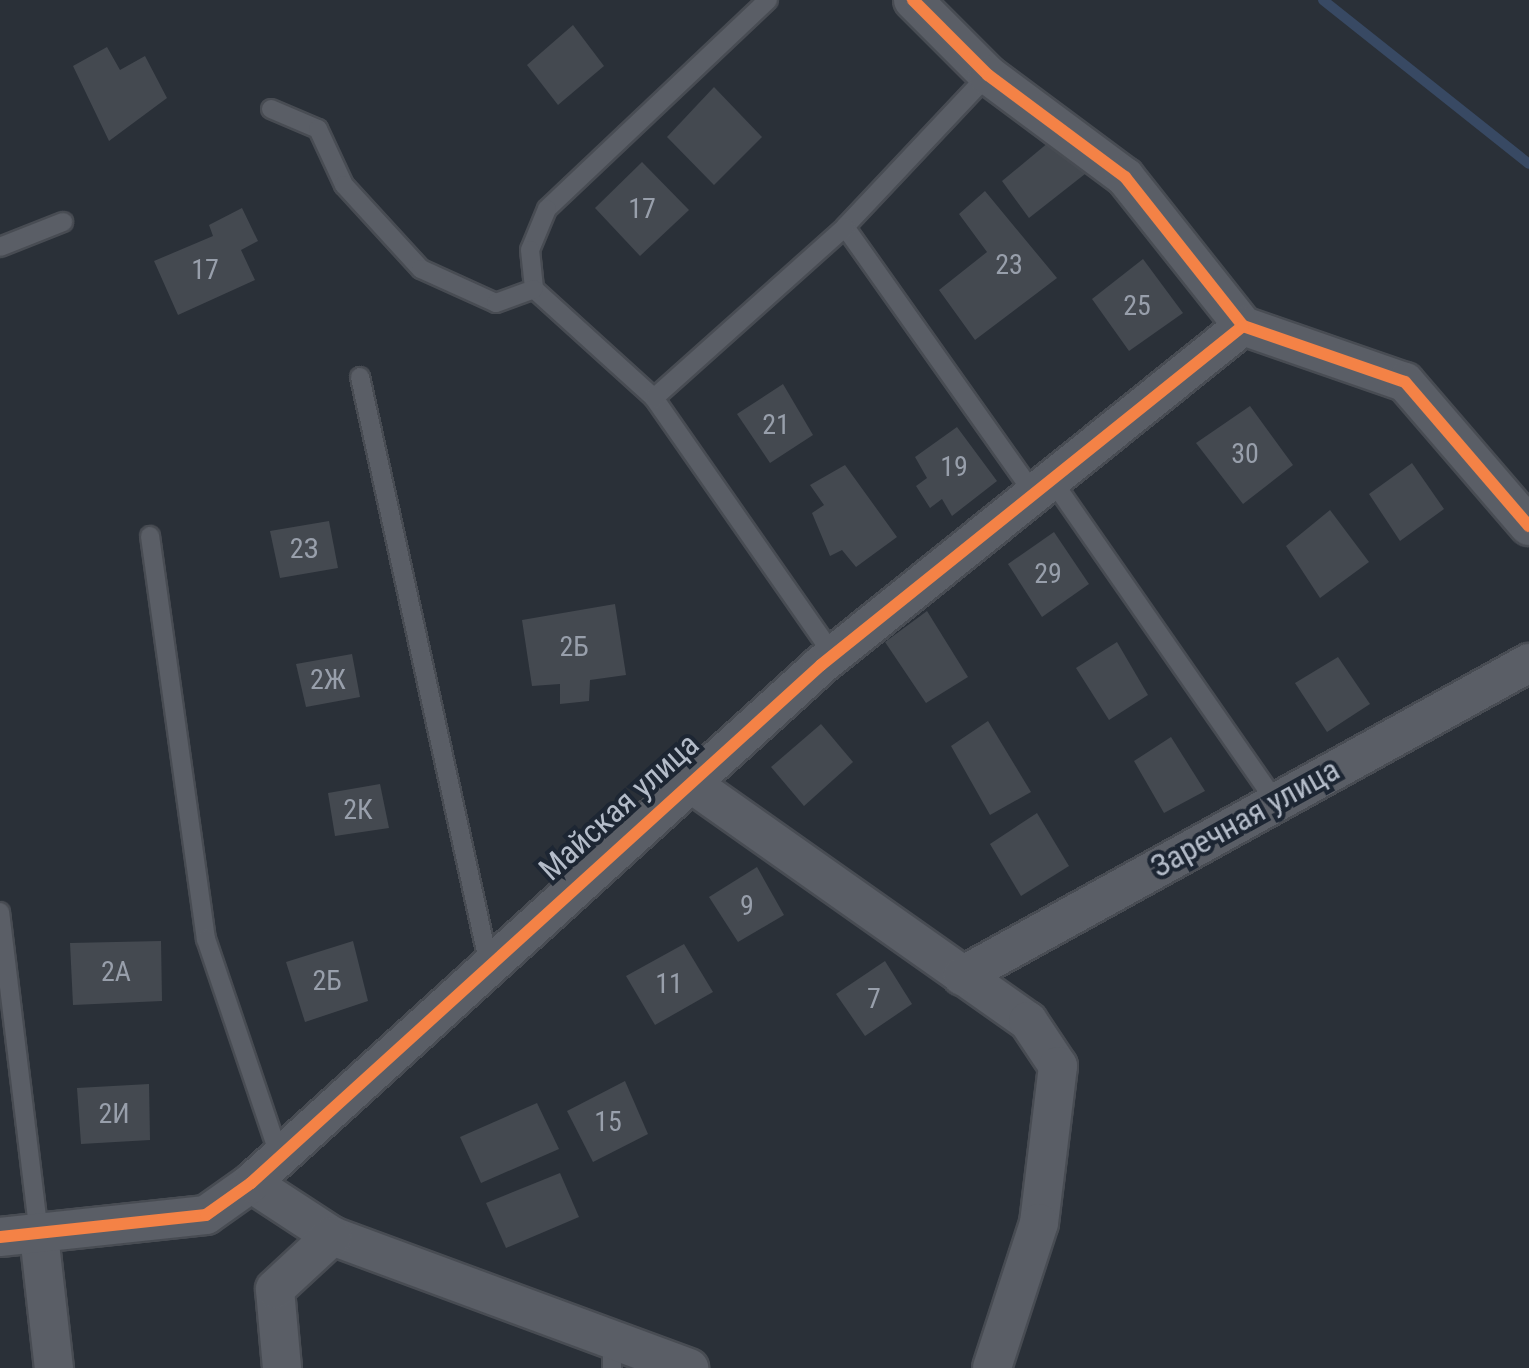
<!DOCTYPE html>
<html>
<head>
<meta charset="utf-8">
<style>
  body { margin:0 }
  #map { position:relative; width:1529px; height:1368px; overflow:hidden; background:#2a3038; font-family:"Roboto Condensed",sans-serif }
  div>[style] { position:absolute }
  .stream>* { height:10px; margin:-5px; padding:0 5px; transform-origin:5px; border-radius:5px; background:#384963 }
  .building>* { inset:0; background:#444950 }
  .roads { filter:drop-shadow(2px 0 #484c53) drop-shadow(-2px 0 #484c53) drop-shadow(0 2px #484c53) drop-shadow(0 -2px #484c53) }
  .lane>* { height:18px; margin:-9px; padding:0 9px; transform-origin:9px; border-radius:9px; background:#5a5e66 }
  .street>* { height:38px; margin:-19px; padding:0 19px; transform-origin:19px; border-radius:19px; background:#5a5e66 }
  .cycleway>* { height:12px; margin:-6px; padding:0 6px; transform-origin:6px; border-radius:6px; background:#f48246 }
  span { translate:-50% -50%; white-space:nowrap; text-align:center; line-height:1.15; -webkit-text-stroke:8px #1d2633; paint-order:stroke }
  .number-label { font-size:28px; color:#989fab }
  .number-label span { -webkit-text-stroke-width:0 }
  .street-label { font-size:32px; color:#b4bcc9 }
</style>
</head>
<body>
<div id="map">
  <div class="stream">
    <div style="left:1323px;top:0;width:263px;rotate:38.5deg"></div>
  </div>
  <div class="building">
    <div style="clip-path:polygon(573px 25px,604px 66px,558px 105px,527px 65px)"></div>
    <div style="clip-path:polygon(107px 47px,120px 70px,145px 56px,167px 98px,109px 141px,73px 66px)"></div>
    <div style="clip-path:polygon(714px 87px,762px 137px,714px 185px,667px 137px)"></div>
    <div style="clip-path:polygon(1055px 137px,1085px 174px,1029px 218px,1002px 181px)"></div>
    <div style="clip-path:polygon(642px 162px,689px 210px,640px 256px,595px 208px)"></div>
    <div style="clip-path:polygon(985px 191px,1057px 278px,975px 340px,939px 290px,987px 252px,959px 214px)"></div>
    <div style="clip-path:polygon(242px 208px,258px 241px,241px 250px,255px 280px,178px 315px,154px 261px,213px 236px,209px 225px)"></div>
    <div style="clip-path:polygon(1143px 259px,1183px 313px,1129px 351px,1092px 299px)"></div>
    <div style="clip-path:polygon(783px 384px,813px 435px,770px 463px,737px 414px)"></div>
    <div style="clip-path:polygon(1250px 406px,1293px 465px,1243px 504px,1196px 443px)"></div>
    <div style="clip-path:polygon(957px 427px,997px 481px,952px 516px,942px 499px,930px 508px,916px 486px,927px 478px,915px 457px)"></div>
    <div style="clip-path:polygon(1412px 463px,1444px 509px,1400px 541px,1369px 494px)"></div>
    <div style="clip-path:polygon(845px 465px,897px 537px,856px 567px,842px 550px,830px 556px,812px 513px,824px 505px,810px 485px)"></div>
    <div style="clip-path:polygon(1330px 510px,1369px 562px,1320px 598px,1286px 546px)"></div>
    <div style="clip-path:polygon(329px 521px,338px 568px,280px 578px,270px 531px)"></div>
    <div style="clip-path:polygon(1054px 532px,1089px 584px,1042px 617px,1008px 564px)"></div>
    <div style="clip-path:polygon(615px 604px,626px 675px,590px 680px,589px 701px,560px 704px,560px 684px,532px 686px,522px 620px)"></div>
    <div style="clip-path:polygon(927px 611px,968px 677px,926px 703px,885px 642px)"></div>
    <div style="clip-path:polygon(1117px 642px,1148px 695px,1109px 720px,1076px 668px)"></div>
    <div style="clip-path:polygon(352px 654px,360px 697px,306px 707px,296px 664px)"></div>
    <div style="clip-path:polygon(1338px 657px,1370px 704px,1327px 732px,1295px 683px)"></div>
    <div style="clip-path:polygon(988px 721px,1031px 792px,990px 815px,951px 746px)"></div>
    <div style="clip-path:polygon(821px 724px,853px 762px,804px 806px,771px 767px)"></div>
    <div style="clip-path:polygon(1171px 737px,1205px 791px,1164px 813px,1134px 761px)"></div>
    <div style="clip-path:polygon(380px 784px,389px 828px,335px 836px,328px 793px)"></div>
    <div style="clip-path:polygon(1037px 813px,1069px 866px,1021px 896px,990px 844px)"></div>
    <div style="clip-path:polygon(757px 867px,784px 915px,738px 942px,709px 897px)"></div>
    <div style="clip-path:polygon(161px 941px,162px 1001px,73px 1005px,70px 943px)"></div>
    <div style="clip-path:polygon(353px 941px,368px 1001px,305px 1022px,286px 962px)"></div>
    <div style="clip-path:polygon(684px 944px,713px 992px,655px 1025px,626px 976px)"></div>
    <div style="clip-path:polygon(885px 961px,912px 1004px,865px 1036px,836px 994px)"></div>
    <div style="clip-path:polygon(625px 1081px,648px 1134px,593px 1162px,567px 1111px)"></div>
    <div style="clip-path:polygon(149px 1084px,150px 1140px,81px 1144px,77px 1088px)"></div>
    <div style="clip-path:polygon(537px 1103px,559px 1149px,481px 1183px,460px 1137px)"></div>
    <div style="clip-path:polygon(560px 1173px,579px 1217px,506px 1248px,486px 1203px)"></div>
  </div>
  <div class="roads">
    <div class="lane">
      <div style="left:768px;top:0;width:304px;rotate:136.6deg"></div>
      <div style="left:547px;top:209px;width:44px;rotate:112.5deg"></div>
      <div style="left:530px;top:250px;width:39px;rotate:84deg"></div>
      <div style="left:534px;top:289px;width:162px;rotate:42.2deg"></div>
      <div style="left:654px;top:398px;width:313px;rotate:55.1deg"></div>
      <div style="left:988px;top:75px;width:209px;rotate:133.3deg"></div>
      <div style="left:845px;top:227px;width:327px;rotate:54.7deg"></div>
      <div style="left:271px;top:109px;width:51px;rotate:23.1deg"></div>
      <div style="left:318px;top:129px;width:62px;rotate:65.1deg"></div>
      <div style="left:344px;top:185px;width:114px;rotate:47.5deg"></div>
      <div style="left:421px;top:269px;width:82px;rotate:24.4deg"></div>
      <div style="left:496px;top:303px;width:40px;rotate:-20.2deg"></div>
      <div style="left:0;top:247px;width:68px;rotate:-21.6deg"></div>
      <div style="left:360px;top:377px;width:597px;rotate:77.62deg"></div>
      <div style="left:654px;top:398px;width:256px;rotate:-41.8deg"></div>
      <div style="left:1052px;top:480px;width:391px;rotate:55.2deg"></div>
      <div style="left:150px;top:536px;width:407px;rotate:82.1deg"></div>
      <div style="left:206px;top:939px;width:231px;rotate:71.3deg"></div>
      <div style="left:0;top:912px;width:325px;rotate:83.1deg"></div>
      <div style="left:612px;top:1368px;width:28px;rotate:-90deg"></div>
    </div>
    <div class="street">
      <div style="left:913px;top:0;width:106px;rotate:45deg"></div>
      <div style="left:988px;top:75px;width:171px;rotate:36.7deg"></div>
      <div style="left:1125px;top:177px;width:190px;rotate:51.6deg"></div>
      <div style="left:1243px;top:326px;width:171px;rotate:19.1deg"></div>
      <div style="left:1405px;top:382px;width:190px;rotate:49.3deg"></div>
      <div style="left:689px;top:782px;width:415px;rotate:35.2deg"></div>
      <div style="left:1028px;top:1021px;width:54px;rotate:56.3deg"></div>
      <div style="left:1058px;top:1066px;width:158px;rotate:96.9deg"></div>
      <div style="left:1039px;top:1223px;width:152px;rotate:108deg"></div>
      <div style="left:962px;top:976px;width:648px;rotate:-28.9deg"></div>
      <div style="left:251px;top:1183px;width:97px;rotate:33.2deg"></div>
      <div style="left:332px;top:1236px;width:381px;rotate:20.3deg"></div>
      <div style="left:39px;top:1235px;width:134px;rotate:83.6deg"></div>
      <div style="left:0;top:1237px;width:207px;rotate:-6.1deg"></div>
      <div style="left:206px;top:1215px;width:55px;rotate:-35.4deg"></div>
      <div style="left:251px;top:1183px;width:770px;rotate:-42.26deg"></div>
      <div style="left:821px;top:665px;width:541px;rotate:-38.78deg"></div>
      <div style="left:282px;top:1368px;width:79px;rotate:-95.1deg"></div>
      <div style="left:275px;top:1289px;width:78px;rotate:-42.9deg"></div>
    </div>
  </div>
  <div class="cycleway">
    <div style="left:913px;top:0;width:106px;rotate:45deg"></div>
    <div style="left:988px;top:75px;width:171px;rotate:36.7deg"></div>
    <div style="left:1125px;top:177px;width:190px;rotate:51.6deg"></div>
    <div style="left:1243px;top:326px;width:171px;rotate:19.1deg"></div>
    <div style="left:1405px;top:382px;width:190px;rotate:49.3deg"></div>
    <div style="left:0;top:1237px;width:207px;rotate:-6.1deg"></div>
    <div style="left:206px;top:1215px;width:55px;rotate:-35.4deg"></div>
    <div style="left:251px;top:1183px;width:770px;rotate:-42.26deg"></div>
    <div style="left:821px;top:665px;width:541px;rotate:-38.78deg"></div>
  </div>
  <div class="number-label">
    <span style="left:642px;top:209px">17</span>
    <span style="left:1009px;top:265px">23</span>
    <span style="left:205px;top:270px">17</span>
    <span style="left:1137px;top:306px">25</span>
    <span style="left:776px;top:425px">21</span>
    <span style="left:1245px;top:454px">30</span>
    <span style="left:954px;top:467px">19</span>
    <span style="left:304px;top:549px">2З</span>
    <span style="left:1048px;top:574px">29</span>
    <span style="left:574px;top:647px">2Б</span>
    <span style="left:328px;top:680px">2Ж</span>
    <span style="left:358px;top:810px">2К</span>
    <span style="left:747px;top:906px">9</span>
    <span style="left:116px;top:972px">2А</span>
    <span style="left:327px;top:981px">2Б</span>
    <span style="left:669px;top:984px">11</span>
    <span style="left:874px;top:999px">7</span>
    <span style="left:114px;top:1114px">2И</span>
    <span style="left:608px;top:1122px">15</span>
  </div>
  <div class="street-label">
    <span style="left:619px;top:807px;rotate:-42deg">Майская улица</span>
    <span style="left:1245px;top:818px;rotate:-29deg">Заречная улица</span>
  </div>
</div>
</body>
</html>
